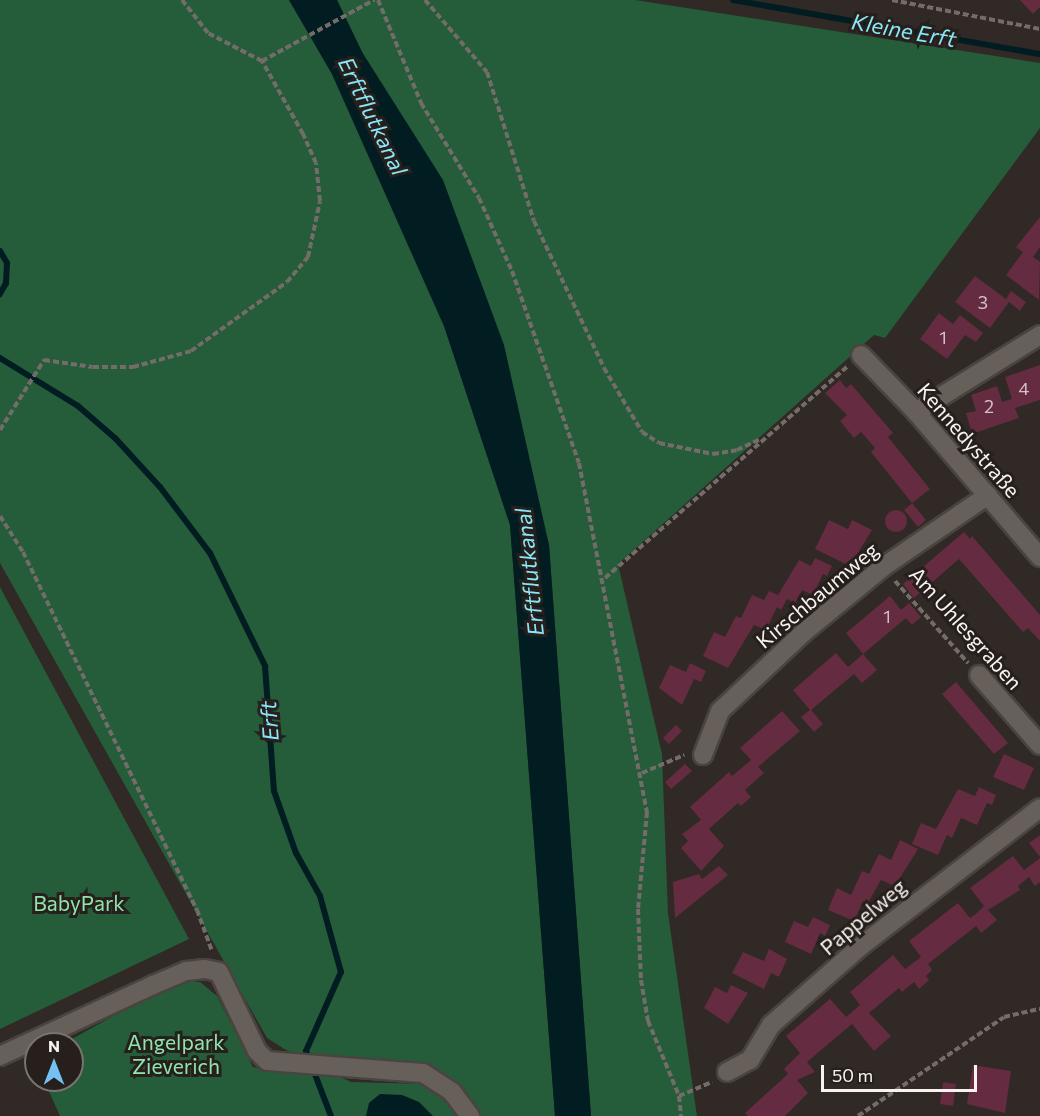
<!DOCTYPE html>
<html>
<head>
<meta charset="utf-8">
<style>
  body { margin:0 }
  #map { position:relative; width:1040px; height:1116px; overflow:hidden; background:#302925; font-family:Commissioner,sans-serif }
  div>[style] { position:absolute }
  .green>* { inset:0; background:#255c3a }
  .water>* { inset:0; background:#021d22 }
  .stream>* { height:6px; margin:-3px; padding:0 3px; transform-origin:3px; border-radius:3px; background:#021d22 }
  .building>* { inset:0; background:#642b41 }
  .round { border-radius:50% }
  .path>* { height:4px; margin-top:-2px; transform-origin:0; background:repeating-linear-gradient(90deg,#736c69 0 6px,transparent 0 9px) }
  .roads { filter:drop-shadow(2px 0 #494440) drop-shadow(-2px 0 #494440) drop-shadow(0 2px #494440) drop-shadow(0 -2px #494440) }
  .minor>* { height:18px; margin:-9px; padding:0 9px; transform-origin:9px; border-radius:9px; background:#665f5a }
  span { translate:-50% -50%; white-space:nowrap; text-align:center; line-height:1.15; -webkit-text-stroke:6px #261f1c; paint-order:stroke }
  .number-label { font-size:18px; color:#d3c1c5 }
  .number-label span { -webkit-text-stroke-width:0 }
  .street-label { font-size:21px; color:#f8f3f1 }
  .park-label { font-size:21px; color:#8ee4aa }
  .water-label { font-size:22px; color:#89e7f9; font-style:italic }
  .north { position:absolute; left:24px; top:1032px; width:60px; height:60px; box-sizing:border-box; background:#261f1c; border:2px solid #7a7471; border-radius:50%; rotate:0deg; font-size:16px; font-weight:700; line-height:24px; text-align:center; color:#f8f3f1 }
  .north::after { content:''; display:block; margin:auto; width:21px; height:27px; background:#73c1f5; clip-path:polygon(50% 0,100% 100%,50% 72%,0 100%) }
  .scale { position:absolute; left:821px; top:1065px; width:156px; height:27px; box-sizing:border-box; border:3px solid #f8f3f1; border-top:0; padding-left:8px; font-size:18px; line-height:21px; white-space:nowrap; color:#f8f3f1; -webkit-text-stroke:4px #261f1c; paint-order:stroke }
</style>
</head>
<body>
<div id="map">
  <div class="green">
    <div style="clip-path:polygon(0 0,289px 0,332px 74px,444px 326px,510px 525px,555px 1116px,477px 1116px,458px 1088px,327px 1063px,286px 1050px,267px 1038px,0 563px)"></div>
    <div style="clip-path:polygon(337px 0,635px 0,1040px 63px,1040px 128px,885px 338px,874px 335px,618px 564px,662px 754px,668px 913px,697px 1116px,591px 1116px,549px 545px,362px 52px)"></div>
    <div style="clip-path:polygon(0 587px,189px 939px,0 1029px)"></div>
    <div style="clip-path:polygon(178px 980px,200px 982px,217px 996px,253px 1067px,285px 1073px,332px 1073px,351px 1082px,427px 1084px,439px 1088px,464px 1116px,60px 1116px,44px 1080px,72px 1080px,72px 1044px,63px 1044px)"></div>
  </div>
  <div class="water">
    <div style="clip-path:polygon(289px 0,337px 0,362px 52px,443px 180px,504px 345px,549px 545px,591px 1116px,555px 1116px,510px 525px,444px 326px,332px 74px)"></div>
    <div style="clip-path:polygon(380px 1094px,402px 1095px,419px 1102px,433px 1116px,366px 1116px,369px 1103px)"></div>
  </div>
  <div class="stream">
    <div style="left:733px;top:0;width:312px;rotate:10deg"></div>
    <div style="left:0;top:251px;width:14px;rotate:60deg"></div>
    <div style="left:7px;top:263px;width:20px;rotate:93deg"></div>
    <div style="left:6px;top:283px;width:13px;rotate:119deg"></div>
    <div style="left:0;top:358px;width:92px;rotate:31.6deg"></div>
    <div style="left:78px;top:406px;width:50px;rotate:41deg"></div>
    <div style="left:116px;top:439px;width:65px;rotate:47.5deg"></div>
    <div style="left:160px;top:487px;width:83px;rotate:52.9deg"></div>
    <div style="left:210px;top:553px;width:126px;rotate:64deg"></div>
    <div style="left:265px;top:666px;width:125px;rotate:85.9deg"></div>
    <div style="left:274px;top:791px;width:66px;rotate:70.5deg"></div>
    <div style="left:296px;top:853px;width:49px;rotate:60.8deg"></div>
    <div style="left:320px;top:896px;width:79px;rotate:74.6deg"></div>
    <div style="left:341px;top:972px;width:86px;rotate:113.9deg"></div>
    <div style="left:306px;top:1051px;width:70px;rotate:69deg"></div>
  </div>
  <div class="building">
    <div style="clip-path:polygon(1020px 0,1040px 0,1040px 7px,1033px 14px)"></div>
    <div style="clip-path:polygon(1040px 217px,1040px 247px,1033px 257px,1040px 262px,1039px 300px,1006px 275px,1023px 252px,1016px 247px)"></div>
    <div style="clip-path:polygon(975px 276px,1006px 299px,1011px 291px,1026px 302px,1020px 311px,1009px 302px,990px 328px,955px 302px)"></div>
    <div style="clip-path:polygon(939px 313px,953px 324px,960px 315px,983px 333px,976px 342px,965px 335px,947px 359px,920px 339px)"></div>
    <div style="clip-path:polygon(1040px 365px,1040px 400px,1015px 408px,1019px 418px,972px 434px,966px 413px,976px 411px,971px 395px,997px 386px,1002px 402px,1012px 399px,1005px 377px)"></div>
    <div style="clip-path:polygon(840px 380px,846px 388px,851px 384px,893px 433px,888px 437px,930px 489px,912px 503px,871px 452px,875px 448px,861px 432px,854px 438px,840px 421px,847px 415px,825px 393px)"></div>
    <div style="clip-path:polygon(912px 503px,926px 520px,918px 527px,904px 510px)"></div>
    <div class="round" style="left:885px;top:510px;width:22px;height:22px"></div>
    <div style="clip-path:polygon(829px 520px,848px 529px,852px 520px,872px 530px,850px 566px,815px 549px)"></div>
    <div style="clip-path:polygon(964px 532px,970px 539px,972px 536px,1040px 615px,1040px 641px,1028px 628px,1023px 632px,959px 559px,914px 598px,903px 584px)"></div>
    <div style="clip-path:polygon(815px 558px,832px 566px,827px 576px,823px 574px,813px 595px,802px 590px,795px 603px,787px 599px,781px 610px,777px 607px,766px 630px,754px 625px,728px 668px,703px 656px,714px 632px,725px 637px,736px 616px,741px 618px,752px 595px,764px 600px,769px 591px,778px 595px,799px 560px,811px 566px)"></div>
    <div style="clip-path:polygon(890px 596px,901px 610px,909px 603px,921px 617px,912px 625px,906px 618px,863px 654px,846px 633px)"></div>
    <div style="clip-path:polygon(836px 653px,848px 667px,863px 654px,877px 670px,862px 683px,854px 674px,811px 710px,823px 724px,814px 732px,801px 717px,810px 710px,793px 690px)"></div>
    <div style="clip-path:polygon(690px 663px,706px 671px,701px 682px,694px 679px,682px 705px,659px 688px,670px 665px,686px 672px)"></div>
    <div style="clip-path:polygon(956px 682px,1008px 743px,994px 754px,942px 694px)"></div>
    <div style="clip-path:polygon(782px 711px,800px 731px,758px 767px,764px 773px,745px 790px,751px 797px,741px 806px,738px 803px,709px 829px,724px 846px,701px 871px,681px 848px,688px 841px,682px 834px,701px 820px,690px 807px,729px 772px,732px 776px,751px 760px,740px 748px)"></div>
    <div style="clip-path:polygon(676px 725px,682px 731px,669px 744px,663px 738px)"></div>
    <div style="clip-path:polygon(1004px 754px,1034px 768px,1024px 790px,993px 777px)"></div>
    <div style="clip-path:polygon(685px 764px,692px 771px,671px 789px,665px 782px)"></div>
    <div style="clip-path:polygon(979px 787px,996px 795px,992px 805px,987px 803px,977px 825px,961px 818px,952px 838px,947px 835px,938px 855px,912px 844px,921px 823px,936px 829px,958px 789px,975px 796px)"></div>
    <div style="clip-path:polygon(1040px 835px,1040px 857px,1029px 843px)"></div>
    <div style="clip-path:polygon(900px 840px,918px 849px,895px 886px,881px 880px,868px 903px,863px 901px,854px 921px,828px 910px,837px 888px,851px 895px,862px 871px,869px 874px,879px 854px,891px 860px)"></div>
    <div style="clip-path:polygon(1013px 856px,1024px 870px,1040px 858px,1040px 882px,1035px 886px,1029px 877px,1018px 886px,1020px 890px,988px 910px,997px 920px,981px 933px,976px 926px,928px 964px,932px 970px,926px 976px,929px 980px,919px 989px,914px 982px,902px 992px,899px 988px,869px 1013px,891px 1036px,874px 1051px,852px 1024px,807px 1062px,815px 1072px,797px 1080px,808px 1093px,785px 1116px,748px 1116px,745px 1113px,788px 1074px,784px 1069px,800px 1053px,786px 1036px,830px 999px,846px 1017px,860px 1005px,850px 992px,893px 955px,905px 969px,921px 957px,909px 941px,958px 903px,970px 918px,977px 913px,984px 906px,970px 888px)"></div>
    <div style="clip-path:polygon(719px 866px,728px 875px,675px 918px,673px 882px,699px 874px,702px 879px)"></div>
    <div style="clip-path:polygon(813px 917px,830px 925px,825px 936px,820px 933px,811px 954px,785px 942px,794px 921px,808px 927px)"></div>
    <div style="clip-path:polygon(769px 949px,787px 959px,779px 977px,771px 973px,764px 989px,732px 973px,743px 952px,764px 961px)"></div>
    <div style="clip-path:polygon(731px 985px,748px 993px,728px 1024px,704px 1008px,715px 987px,727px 993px)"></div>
    <div style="clip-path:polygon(973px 1065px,1011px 1071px,1005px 1113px,967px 1104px)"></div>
    <div style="clip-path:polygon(943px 1082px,956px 1084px,953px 1106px,940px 1104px)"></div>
  </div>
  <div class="path">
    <div style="left:378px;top:0;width:112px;rotate:67.3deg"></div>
    <div style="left:421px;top:103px;width:111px;rotate:58.6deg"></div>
    <div style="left:479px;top:198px;width:80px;rotate:65.7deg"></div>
    <div style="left:512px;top:271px;width:203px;rotate:70.8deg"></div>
    <div style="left:579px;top:463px;width:356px;rotate:79deg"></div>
    <div style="left:647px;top:812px;width:97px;rotate:95.3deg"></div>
    <div style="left:638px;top:909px;width:71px;rotate:87.6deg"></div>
    <div style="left:641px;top:980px;width:42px;rotate:80.3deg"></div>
    <div style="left:648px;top:1021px;width:81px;rotate:67.5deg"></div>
    <div style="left:679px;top:1096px;width:20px;rotate:84deg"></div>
    <div style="left:425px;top:0;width:95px;rotate:49.3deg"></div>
    <div style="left:487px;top:72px;width:156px;rotate:72.5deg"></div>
    <div style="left:534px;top:221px;width:163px;rotate:64.5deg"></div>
    <div style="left:604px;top:368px;width:74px;rotate:59.3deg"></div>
    <div style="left:642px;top:432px;width:20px;rotate:33deg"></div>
    <div style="left:659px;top:443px;width:55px;rotate:11.5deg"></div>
    <div style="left:713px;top:454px;width:24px;rotate:-9deg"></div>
    <div style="left:737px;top:450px;width:26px;rotate:-25deg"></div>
    <div style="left:892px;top:0;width:151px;rotate:11.1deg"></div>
    <div style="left:262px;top:61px;width:128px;rotate:-28.6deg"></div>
    <div style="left:0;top:430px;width:83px;rotate:-57.8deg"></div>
    <div style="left:44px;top:360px;width:49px;rotate:8.1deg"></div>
    <div style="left:93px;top:367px;width:40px"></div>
    <div style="left:133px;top:367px;width:60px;rotate:-15.4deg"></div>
    <div style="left:191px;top:351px;width:118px;rotate:-35.7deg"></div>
    <div style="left:287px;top:282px;width:33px;rotate:-50deg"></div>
    <div style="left:308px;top:257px;width:57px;rotate:-77.9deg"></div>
    <div style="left:320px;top:201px;width:38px;rotate:-96deg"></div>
    <div style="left:316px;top:163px;width:32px;rotate:-114deg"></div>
    <div style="left:303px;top:134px;width:84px;rotate:-119.3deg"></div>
    <div style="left:262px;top:61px;width:61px;rotate:-152.6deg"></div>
    <div style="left:208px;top:33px;width:42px;rotate:-128.2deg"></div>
    <div style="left:0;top:516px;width:43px;rotate:57.4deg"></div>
    <div style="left:23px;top:552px;width:398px;rotate:64.1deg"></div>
    <div style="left:197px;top:910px;width:44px;rotate:69.9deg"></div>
    <div style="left:605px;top:578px;width:322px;rotate:-41.1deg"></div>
    <div style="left:895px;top:581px;width:110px;rotate:48.3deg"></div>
    <div style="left:642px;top:773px;width:46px;rotate:-23.2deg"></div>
    <div style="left:679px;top:1096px;width:36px;rotate:-23deg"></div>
    <div style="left:858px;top:1116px;width:176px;rotate:-34.1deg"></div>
    <div style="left:1004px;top:1017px;width:37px;rotate:-13deg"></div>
  </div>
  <div class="roads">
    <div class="minor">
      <div style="left:861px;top:355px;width:79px;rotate:46deg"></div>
      <div style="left:916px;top:412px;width:191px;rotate:49.5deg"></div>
      <div style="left:916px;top:412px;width:146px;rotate:-31.8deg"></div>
      <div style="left:979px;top:675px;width:93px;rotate:48.9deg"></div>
      <div style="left:703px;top:755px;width:47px;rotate:-68.9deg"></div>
      <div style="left:720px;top:711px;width:115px;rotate:-43.2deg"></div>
      <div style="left:804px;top:632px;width:102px;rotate:-39.4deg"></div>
      <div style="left:883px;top:567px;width:127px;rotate:-34.4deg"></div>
      <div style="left:0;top:1056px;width:169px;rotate:-24.9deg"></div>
      <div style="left:153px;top:985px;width:36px;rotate:-23deg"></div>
      <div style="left:186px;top:971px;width:19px;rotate:-6deg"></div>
      <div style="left:205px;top:969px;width:14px;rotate:12deg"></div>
      <div style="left:219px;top:972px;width:88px;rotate:64.3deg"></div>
      <div style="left:257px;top:1051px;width:14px;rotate:45deg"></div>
      <div style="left:267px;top:1061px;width:156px;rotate:4.4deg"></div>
      <div style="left:423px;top:1073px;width:35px;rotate:33deg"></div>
      <div style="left:452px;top:1092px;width:30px;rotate:53deg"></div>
      <div style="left:727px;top:1072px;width:26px;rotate:-28deg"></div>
      <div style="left:750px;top:1060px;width:41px;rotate:-59deg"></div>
      <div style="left:771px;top:1025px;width:120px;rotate:-41.3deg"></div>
      <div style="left:861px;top:946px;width:226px;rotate:-37.6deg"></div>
    </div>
  </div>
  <div class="number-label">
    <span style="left:983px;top:302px">3</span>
    <span style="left:943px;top:337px">1</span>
    <span style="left:1024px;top:388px">4</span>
    <span style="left:989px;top:406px">2</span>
    <span style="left:887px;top:616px">1</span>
  </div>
  <div class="street-label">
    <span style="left:969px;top:440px;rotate:49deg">Kennedystraße</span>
    <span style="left:817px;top:595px;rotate:-40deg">Kirschbaumweg</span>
    <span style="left:966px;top:628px;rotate:48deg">Am Uhlesgraben</span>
    <span style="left:863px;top:917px;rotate:-40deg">Pappelweg</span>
  </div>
  <div class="park-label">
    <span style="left:79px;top:903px">BabyPark</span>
    <span style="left:176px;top:1054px">Angelpark<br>Zieverich</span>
  </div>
  <div class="water-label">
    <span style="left:904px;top:30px;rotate:10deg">Kleine Erft</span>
    <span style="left:373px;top:116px;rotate:64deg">Erftflutkanal</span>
    <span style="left:529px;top:572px;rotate:-96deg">Erftflutkanal</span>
    <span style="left:269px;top:721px;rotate:-94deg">Erft</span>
  </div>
  <div class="north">N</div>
  <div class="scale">50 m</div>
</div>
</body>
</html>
